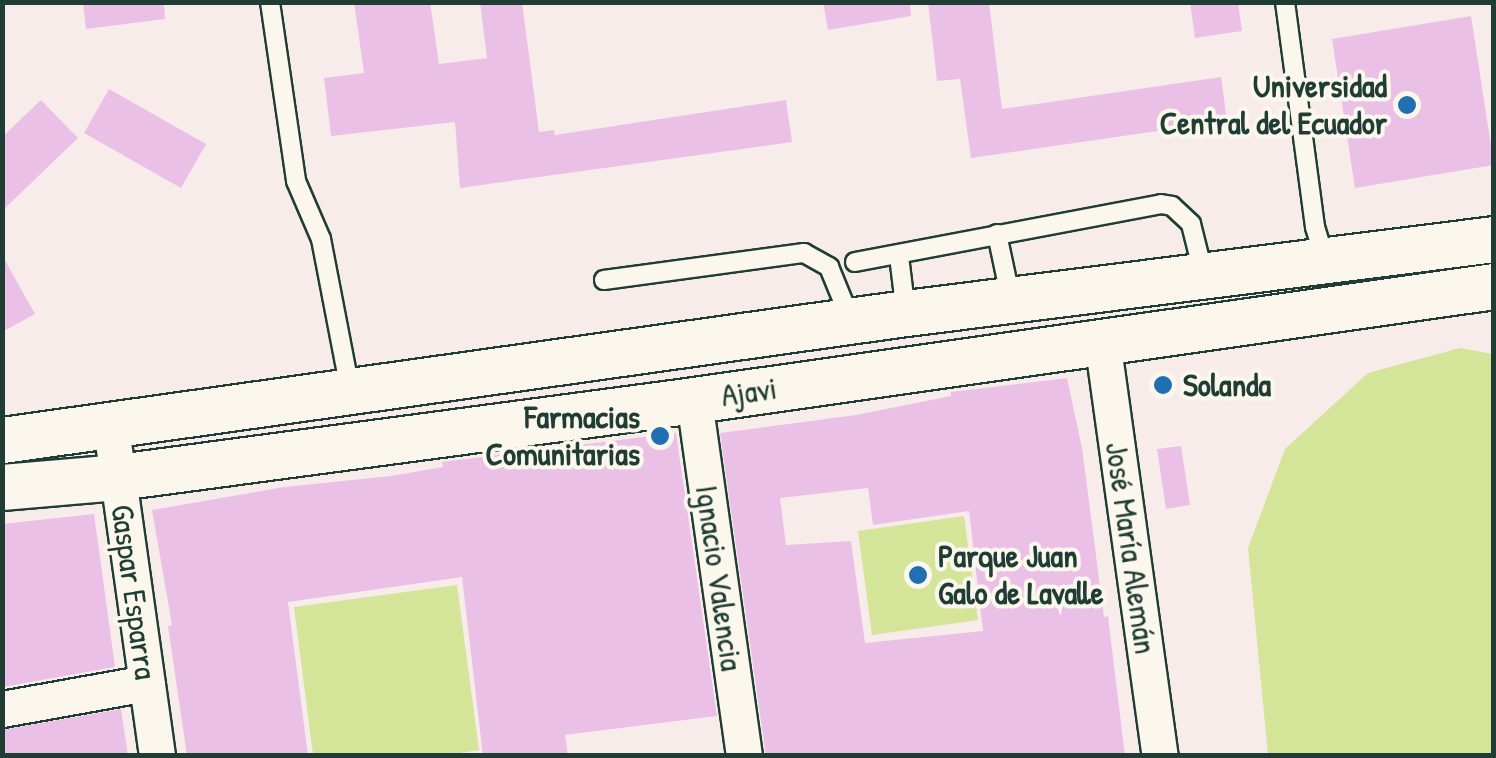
<!DOCTYPE html>
<html>
<head>
<meta charset="utf-8">
<style>
  body { margin:0 }
  #map { position:relative; width:1496px; height:758px; overflow:hidden; background:#f8eceb; font-family:"Patrick Hand",sans-serif }
  div>[style] { position:absolute }
  .green>* { inset:0; background:#d4e498 }
  .building>* { inset:0; background:#eac0e7 }
  .roads { filter:drop-shadow(2px 0 #1f3d34) drop-shadow(-2px 0 #1f3d34) drop-shadow(0 2px #1f3d34) drop-shadow(0 -2px #1f3d34) }
  .service>* { height:18px; margin:-9px; padding:0 9px; transform-origin:9px; border-radius:9px; background:#fbf7ec }
  .minor>* { height:35px; margin:-17.5px; padding:0 17.5px; transform-origin:17.5px; border-radius:17.5px; background:#fbf7ec }
  .tertiary>* { height:45px; margin:-22.5px; padding:0 22.5px; transform-origin:22.5px; border-radius:22.5px; background:#fbf7ec }
  .dots>* { width:28px; height:28px; translate:-50% -50%; box-sizing:border-box; border:5px solid #fbf7ec; border-radius:50% }
  span { translate:-50% -50%; white-space:nowrap; text-align:center; line-height:1.15; -webkit-text-stroke:8px #fbf7ec; paint-order:stroke }
  .poi-label { font-size:32px; color:#1f3d34; font-weight:700 }
  .right { translate:-100% -50%; text-align:right }
  .left { translate:0 -50%; text-align:left }
  .street-label { font-size:32px; color:#1f3d34 }
  .frame { position:absolute; inset:0; border:5px solid #1f3d34; pointer-events:none }
</style>
</head>
<body>
<div id="map">
  <div class="green">
    <div style="clip-path:polygon(1460px 348px,1493px 354px,1493px 755px,1268px 755px,1248px 548px,1285px 449px,1368px 373px)"></div>
    <div style="clip-path:polygon(964px 516px,978px 620px,872px 635px,858px 531px)"></div>
    <div style="clip-path:polygon(457px 585px,479px 750px,442px 756px,313px 755px,294px 607px)"></div>
  </div>
  <div class="building">
    <div style="clip-path:polygon(83px 2px,164px 2px,165px 19px,86px 29px)"></div>
    <div style="clip-path:polygon(354px 2px,430px 2px,439px 64px,487px 58px,480px 2px,522px 2px,539px 132px,554px 130px,555px 135px,786px 100px,792px 142px,460px 188px,455px 122px,331px 136px,324px 78px,364px 73px)"></div>
    <div style="clip-path:polygon(823px 2px,910px 2px,911px 16px,828px 30px)"></div>
    <div style="clip-path:polygon(928px 2px,989px 2px,1002px 109px,1221px 77px,1227px 121px,971px 158px,960px 79px,937px 81px)"></div>
    <div style="clip-path:polygon(1190px 2px,1238px 2px,1242px 31px,1195px 38px)"></div>
    <div style="clip-path:polygon(1471px 16px,1494px 165px,1355px 188px,1332px 39px)"></div>
    <div style="clip-path:polygon(109px 89px,206px 144px,181px 188px,84px 133px)"></div>
    <div style="clip-path:polygon(41px 100px,78px 138px,2px 211px,2px 137px)"></div>
    <div style="clip-path:polygon(2px 255px,35px 314px,2px 332px)"></div>
    <div style="clip-path:polygon(evenodd,1067px 378px,1082px 448px,1104px 617px,1108px 616px,1125px 756px,766px 756px,720px 433px,856px 415px,951px 396px,951px 392px,1067px 378px,868px 488px,873px 525px,969px 511px,983px 631px,865px 643px,851px 541px,786px 545px,780px 498px,868px 488px)"></div>
    <div style="clip-path:polygon(676px 433px,717px 716px,565px 735px,568px 756px,483px 756px,462px 577px,288px 602px,308px 756px,187px 756px,168px 626px,172px 625px,152px 510px,284px 487px,391px 476px,443px 467px,442px 462px)"></div>
    <div style="clip-path:polygon(1181px 446px,1190px 505px,1166px 509px,1157px 449px)"></div>
    <div style="clip-path:polygon(94px 514px,115px 667px,2px 687px,2px 524px)"></div>
    <div style="clip-path:polygon(121px 709px,128px 756px,2px 756px,2px 730px)"></div>
  </div>
  <div class="roads">
    <div class="service">
      <div style="left:270px;top:2px;width:181px;rotate:81.7deg"></div>
      <div style="left:296px;top:181px;width:63px;rotate:66.7deg"></div>
      <div style="left:321px;top:239px;width:154px;rotate:79.1deg"></div>
      <div style="left:1285px;top:2px;width:227px;rotate:82.4deg"></div>
      <div style="left:1315px;top:227px;width:34px;rotate:73deg"></div>
      <div style="left:997px;top:234px;width:67px;rotate:78deg"></div>
      <div style="left:899px;top:256px;width:57px;rotate:83deg"></div>
      <div style="left:855px;top:262px;width:311px;rotate:-10.7deg"></div>
      <div style="left:1161px;top:204px;width:11px;rotate:10deg"></div>
      <div style="left:1172px;top:206px;width:26px;rotate:43deg"></div>
      <div style="left:1191px;top:224px;width:54px;rotate:76deg"></div>
      <div style="left:604px;top:280px;width:202px;rotate:-7.7deg"></div>
      <div style="left:804px;top:253px;width:29px;rotate:29deg"></div>
      <div style="left:829px;top:267px;width:58px;rotate:67.8deg"></div>
    </div>
    <div class="minor">
      <div style="left:1102px;top:340px;width:420px;rotate:82.1deg"></div>
      <div style="left:694px;top:400px;width:359px;rotate:82deg"></div>
      <div style="left:111px;top:428px;width:331px;rotate:82deg"></div>
      <div style="left:2px;top:709px;width:147px;rotate:-10.2deg"></div>
    </div>
    <div class="tertiary">
      <div style="left:2px;top:440px;width:913px;rotate:-8deg"></div>
      <div style="left:906px;top:313px;width:593px;rotate:-7.17deg"></div>
      <div style="left:2px;top:487px;width:116px;rotate:-4.9deg"></div>
      <div style="left:118px;top:477px;width:581px;rotate:-7.61deg"></div>
      <div style="left:694px;top:400px;width:808px;rotate:-8.11deg"></div>
    </div>
  </div>
  <div class="dots">
    <div style="left:1407px;top:105px;background:#1f6fb2"></div>
    <div style="left:1163px;top:385px;background:#1f6fb2"></div>
    <div style="left:660px;top:436px;background:#1f6fb2"></div>
    <div style="left:918px;top:575px;background:#1f6fb2"></div>
  </div>
  <div class="poi-label">
    <span class="right" style="left:1387px;top:105px">Universidad<br>Central del Ecuador</span>
    <span class="left" style="left:1183px;top:385px">Solanda</span>
    <span class="right" style="left:640px;top:436px">Farmacias<br>Comunitarias</span>
    <span class="left" style="left:938px;top:575px">Parque Juan<br>Galo de Lavalle</span>
  </div>
  <div class="street-label">
    <span style="left:749px;top:392px;rotate:-8deg">Ajavi</span>
    <span style="left:1131px;top:548px;rotate:82deg">José María Alemán</span>
    <span style="left:719px;top:578px;rotate:82deg">Ignacio Valencia</span>
    <span style="left:134px;top:592px;rotate:82deg">Gaspar Esparra</span>
  </div>
  <div class="frame"></div>
</div>
</body>
</html>
